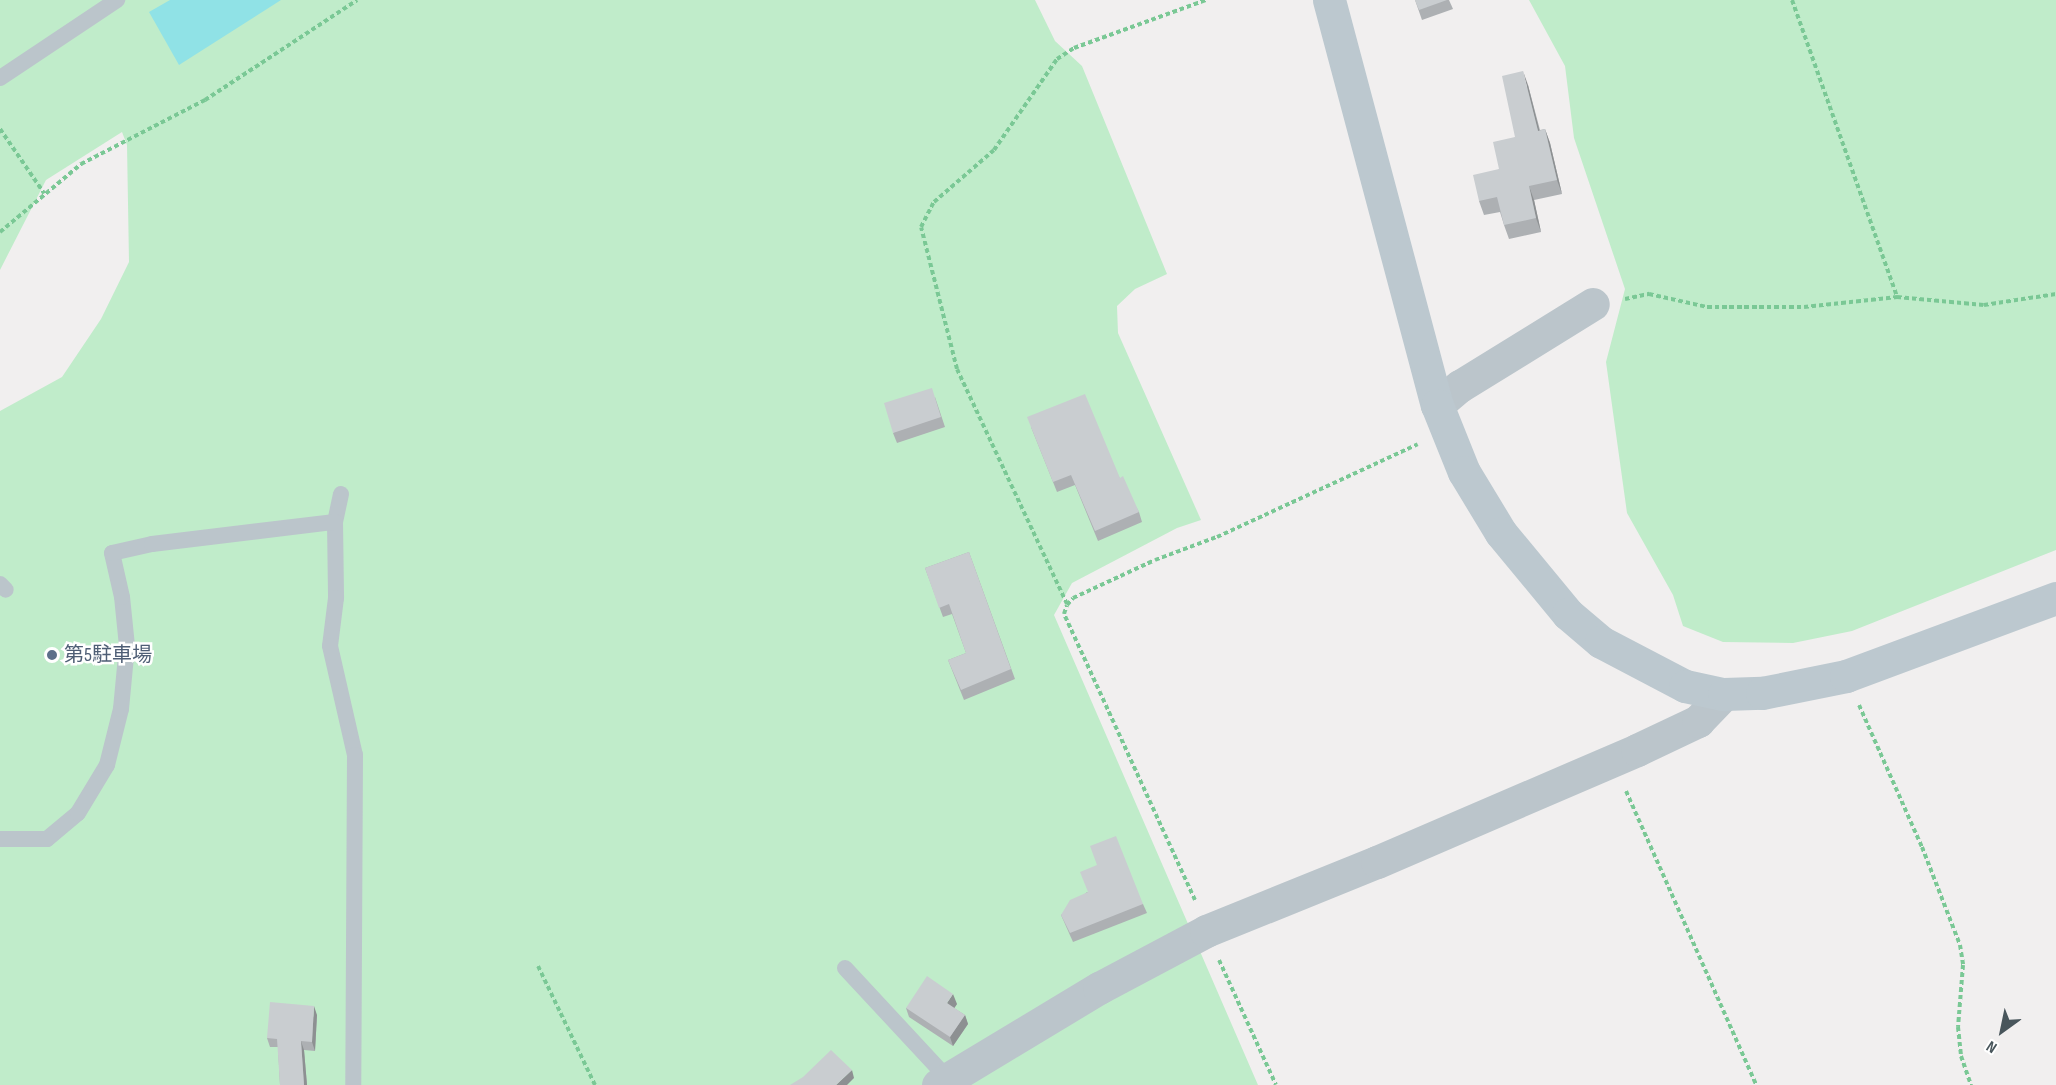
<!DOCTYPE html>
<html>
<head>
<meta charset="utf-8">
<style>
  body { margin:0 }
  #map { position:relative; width:2056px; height:1085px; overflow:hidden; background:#f1efef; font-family:"Sofia Sans Condensed","Noto Sans JP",sans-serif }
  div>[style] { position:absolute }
  .green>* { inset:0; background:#c0ecca }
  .water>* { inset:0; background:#90e2e6 }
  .path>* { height:4px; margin-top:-2px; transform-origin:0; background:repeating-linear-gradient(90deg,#7ac895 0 4.5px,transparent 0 7.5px) }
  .lane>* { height:16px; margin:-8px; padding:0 8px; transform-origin:8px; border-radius:8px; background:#bbc5cb }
  .street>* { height:33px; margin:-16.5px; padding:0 16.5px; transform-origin:16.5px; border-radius:16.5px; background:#bbc5cb }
  .secondary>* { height:33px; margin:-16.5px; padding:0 16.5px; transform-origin:16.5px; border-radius:16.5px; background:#bcc8cf }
  .wall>* { inset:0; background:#adb0b3 }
  .shaded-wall>* { inset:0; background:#8d9092 }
  .building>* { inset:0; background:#c9cdd0 }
  .dots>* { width:16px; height:16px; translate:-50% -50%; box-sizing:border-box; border:3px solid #fff; border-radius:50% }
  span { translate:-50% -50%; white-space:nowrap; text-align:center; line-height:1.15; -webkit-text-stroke:5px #fff; paint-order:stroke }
  .service-label { font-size:20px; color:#4e5e75 }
  .left { translate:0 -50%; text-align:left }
  .north { position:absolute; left:1972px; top:1001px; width:60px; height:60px; -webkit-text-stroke:4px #fff; paint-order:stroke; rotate:213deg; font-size:16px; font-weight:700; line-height:24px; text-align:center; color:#48555b }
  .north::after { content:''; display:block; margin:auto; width:21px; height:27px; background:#48555b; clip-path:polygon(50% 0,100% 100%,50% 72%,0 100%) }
</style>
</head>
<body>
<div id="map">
  <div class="green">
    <div style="clip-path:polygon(0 0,1035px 0,1055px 41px,1082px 66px,1167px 274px,1135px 289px,1117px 306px,1118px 333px,1201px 520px,1177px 528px,1072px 583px,1054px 615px,1258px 1085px,0 1085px,0 411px,62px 377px,101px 319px,129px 262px,127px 145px,122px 132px,46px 180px,0 270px)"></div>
    <div style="clip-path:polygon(1529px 0,2056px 0,2056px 550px,1852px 631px,1793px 643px,1723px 642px,1683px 626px,1673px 595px,1627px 513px,1606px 362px,1625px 289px,1574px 138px,1565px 66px)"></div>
  </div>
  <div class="water">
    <div style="clip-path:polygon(170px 0,281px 0,179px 65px,149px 12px)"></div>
  </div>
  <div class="path">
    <div style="left:1792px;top:0;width:315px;rotate:70.5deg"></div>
    <div style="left:0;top:129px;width:78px;rotate:55.5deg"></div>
    <div style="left:0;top:232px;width:106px;rotate:-40deg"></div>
    <div style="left:81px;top:164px;width:140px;rotate:-27.3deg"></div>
    <div style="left:205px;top:100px;width:182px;rotate:-33.3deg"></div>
    <div style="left:1625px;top:299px;width:25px;rotate:-12deg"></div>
    <div style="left:1649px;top:294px;width:59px;rotate:12.6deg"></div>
    <div style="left:1707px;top:307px;width:97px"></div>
    <div style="left:1804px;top:307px;width:94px;rotate:-6.1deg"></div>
    <div style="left:1897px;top:297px;width:87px;rotate:5.3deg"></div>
    <div style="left:1984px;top:305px;width:73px;rotate:-8.7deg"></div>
    <div style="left:1067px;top:604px;width:259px;rotate:-115.1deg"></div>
    <div style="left:957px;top:369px;width:146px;rotate:-104.2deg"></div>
    <div style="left:921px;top:227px;width:28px;rotate:-63deg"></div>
    <div style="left:934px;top:202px;width:79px;rotate:-40.9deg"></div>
    <div style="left:994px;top:150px;width:111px;rotate:-55.3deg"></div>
    <div style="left:1057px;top:59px;width:20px;rotate:-33deg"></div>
    <div style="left:1074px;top:48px;width:140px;rotate:-20deg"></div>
    <div style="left:1859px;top:705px;width:155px;rotate:66.1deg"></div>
    <div style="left:1922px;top:847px;width:105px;rotate:68.8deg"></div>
    <div style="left:1960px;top:945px;width:20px;rotate:81deg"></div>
    <div style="left:1963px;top:965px;width:62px;rotate:94.6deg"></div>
    <div style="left:1958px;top:1027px;width:29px;rotate:84deg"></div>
    <div style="left:1961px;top:1056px;width:31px;rotate:71deg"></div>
    <div style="left:1626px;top:791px;width:321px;rotate:66.1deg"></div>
    <div style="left:1195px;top:900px;width:315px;rotate:-114.6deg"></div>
    <div style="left:1064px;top:614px;width:9px;rotate:-72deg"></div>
    <div style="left:1067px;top:605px;width:9px;rotate:-49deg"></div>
    <div style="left:1073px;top:598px;width:90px;rotate:-24.9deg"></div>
    <div style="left:1155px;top:560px;width:66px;rotate:-20.4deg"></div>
    <div style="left:1217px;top:537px;width:221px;rotate:-24.8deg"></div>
    <div style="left:1219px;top:960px;width:137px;rotate:65.5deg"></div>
    <div style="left:538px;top:966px;width:132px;rotate:64.4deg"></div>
  </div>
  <div class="lane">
    <div style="left:0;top:78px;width:141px;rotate:-33.7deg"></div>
    <div style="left:341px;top:494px;width:29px;rotate:102deg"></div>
    <div style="left:335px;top:522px;width:76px;rotate:89.2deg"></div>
    <div style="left:336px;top:598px;width:48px;rotate:97.1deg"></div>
    <div style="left:330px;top:646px;width:112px;rotate:77.1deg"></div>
    <div style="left:355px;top:755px;width:330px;rotate:90.3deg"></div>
    <div style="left:0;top:584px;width:8px;rotate:45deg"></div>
    <div style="left:0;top:839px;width:47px"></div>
    <div style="left:47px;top:839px;width:40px;rotate:-40deg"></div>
    <div style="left:78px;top:813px;width:56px;rotate:-58.9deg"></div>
    <div style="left:107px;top:765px;width:58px;rotate:-76deg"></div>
    <div style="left:121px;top:709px;width:63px;rotate:-84.6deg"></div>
    <div style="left:127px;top:646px;width:49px;rotate:-95.8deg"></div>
    <div style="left:122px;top:597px;width:45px;rotate:-102.8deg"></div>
    <div style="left:112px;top:553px;width:41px;rotate:-12.7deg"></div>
    <div style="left:152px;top:544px;width:184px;rotate:-6.9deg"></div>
    <div style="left:845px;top:968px;width:151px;rotate:47.1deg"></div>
  </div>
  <div class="street">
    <div style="left:1437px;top:405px;width:30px;rotate:-40deg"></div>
    <div style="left:1460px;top:386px;width:156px;rotate:-31.7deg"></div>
    <div style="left:938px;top:1085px;width:188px;rotate:-31.1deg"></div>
    <div style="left:1099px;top:988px;width:121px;rotate:-28deg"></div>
    <div style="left:1206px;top:931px;width:184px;rotate:-22deg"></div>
    <div style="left:1377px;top:862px;width:283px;rotate:-23.3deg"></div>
    <div style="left:1637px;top:750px;width:68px;rotate:-25.4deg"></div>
    <div style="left:1698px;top:721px;width:37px;rotate:-46deg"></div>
  </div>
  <div class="secondary">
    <div style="left:1329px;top:0;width:419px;rotate:75.1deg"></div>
    <div style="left:1437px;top:405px;width:72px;rotate:68.1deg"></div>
    <div style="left:1464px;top:472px;width:71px;rotate:58.8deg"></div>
    <div style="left:1501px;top:533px;width:105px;rotate:50.4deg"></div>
    <div style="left:1568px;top:614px;width:43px;rotate:40.3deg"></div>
    <div style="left:1601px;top:642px;width:95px;rotate:27.6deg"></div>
    <div style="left:1685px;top:686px;width:40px;rotate:12deg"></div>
    <div style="left:1724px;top:694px;width:38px;rotate:-2deg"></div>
    <div style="left:1762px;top:693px;width:86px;rotate:-11.4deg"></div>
    <div style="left:1846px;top:676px;width:224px;rotate:-20.4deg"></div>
  </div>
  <div class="wall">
    <div style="clip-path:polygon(1415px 0,1449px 0,1453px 9px,1422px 20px)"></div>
    <div style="clip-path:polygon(1528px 85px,1540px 130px,1545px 129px,1550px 143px,1562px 194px,1534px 200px,1541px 232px,1509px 239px,1504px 225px,1500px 212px,1484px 215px,1479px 201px,1499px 169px,1515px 137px)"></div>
    <div style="clip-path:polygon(935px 397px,945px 427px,897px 443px,893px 433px)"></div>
    <div style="clip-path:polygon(1031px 427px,1120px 478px,1139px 512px,1142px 522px,1098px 541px,1075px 485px,1057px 492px)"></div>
    <div style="clip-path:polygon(969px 552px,1015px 679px,964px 700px,948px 660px,966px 653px,952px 614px,943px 617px,925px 568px)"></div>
    <div style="clip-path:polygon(1087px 892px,1143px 904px,1147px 913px,1073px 942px,1061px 915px)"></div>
    <div style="clip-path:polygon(957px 1004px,954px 1008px,965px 1015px,968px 1024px,953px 1046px,909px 1017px,906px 1008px)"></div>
    <div style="clip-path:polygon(317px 1015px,315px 1051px,304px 1050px,307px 1085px,280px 1085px,278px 1047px,270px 1047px,267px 1038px)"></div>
  </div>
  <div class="shaded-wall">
    <div style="clip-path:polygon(1523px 71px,1528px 85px,1543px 145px,1538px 131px)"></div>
    <div style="clip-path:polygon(1545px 129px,1550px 143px,1562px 194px,1557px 180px)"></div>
    <div style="clip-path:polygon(1529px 186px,1534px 200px,1541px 232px,1536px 218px)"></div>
    <div style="clip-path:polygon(953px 994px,957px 1004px,951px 1013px,947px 1003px)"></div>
    <div style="clip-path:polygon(314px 1006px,317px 1015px,315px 1051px,312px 1042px)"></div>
    <div style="clip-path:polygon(965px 1015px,968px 1024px,953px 1046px,950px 1037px)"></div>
    <div style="clip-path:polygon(301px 1041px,304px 1050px,307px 1085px,304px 1085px)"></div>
    <div style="clip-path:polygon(852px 1070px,854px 1078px,847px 1085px,836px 1085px)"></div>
  </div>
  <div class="building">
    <div style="clip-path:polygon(1415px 0,1447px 0,1419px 10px)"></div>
    <div style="clip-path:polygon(1523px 71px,1538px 131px,1545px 129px,1557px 180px,1529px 186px,1536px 218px,1504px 225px,1497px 197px,1479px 201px,1473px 175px,1499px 169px,1493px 142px,1515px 137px,1502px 76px)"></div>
    <div style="clip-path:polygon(932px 388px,941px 417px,893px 433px,884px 403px)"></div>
    <div style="clip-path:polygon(1085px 394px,1120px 478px,1123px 476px,1139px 512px,1095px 531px,1071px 475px,1053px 482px,1027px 417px)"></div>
    <div style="clip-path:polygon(969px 552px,1011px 669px,961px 690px,948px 660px,966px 653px,949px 604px,939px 608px,925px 568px)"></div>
    <div style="clip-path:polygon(1116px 836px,1143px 904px,1070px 933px,1061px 915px,1070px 900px,1088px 892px,1080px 872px,1097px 865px,1090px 846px)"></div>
    <div style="clip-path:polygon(927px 976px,953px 994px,947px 1003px,965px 1015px,950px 1037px,906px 1008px)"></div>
    <div style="clip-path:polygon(270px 1002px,314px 1006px,312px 1042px,301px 1041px,304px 1085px,280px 1085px,277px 1039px,267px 1038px)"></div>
    <div style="clip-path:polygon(831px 1050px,852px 1070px,836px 1085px,790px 1085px,803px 1077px)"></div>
  </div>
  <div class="dots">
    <div style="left:52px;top:655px;background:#5c6f8a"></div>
  </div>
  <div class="service-label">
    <span class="left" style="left:64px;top:655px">第5駐車場</span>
  </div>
  <div class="north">N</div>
</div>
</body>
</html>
